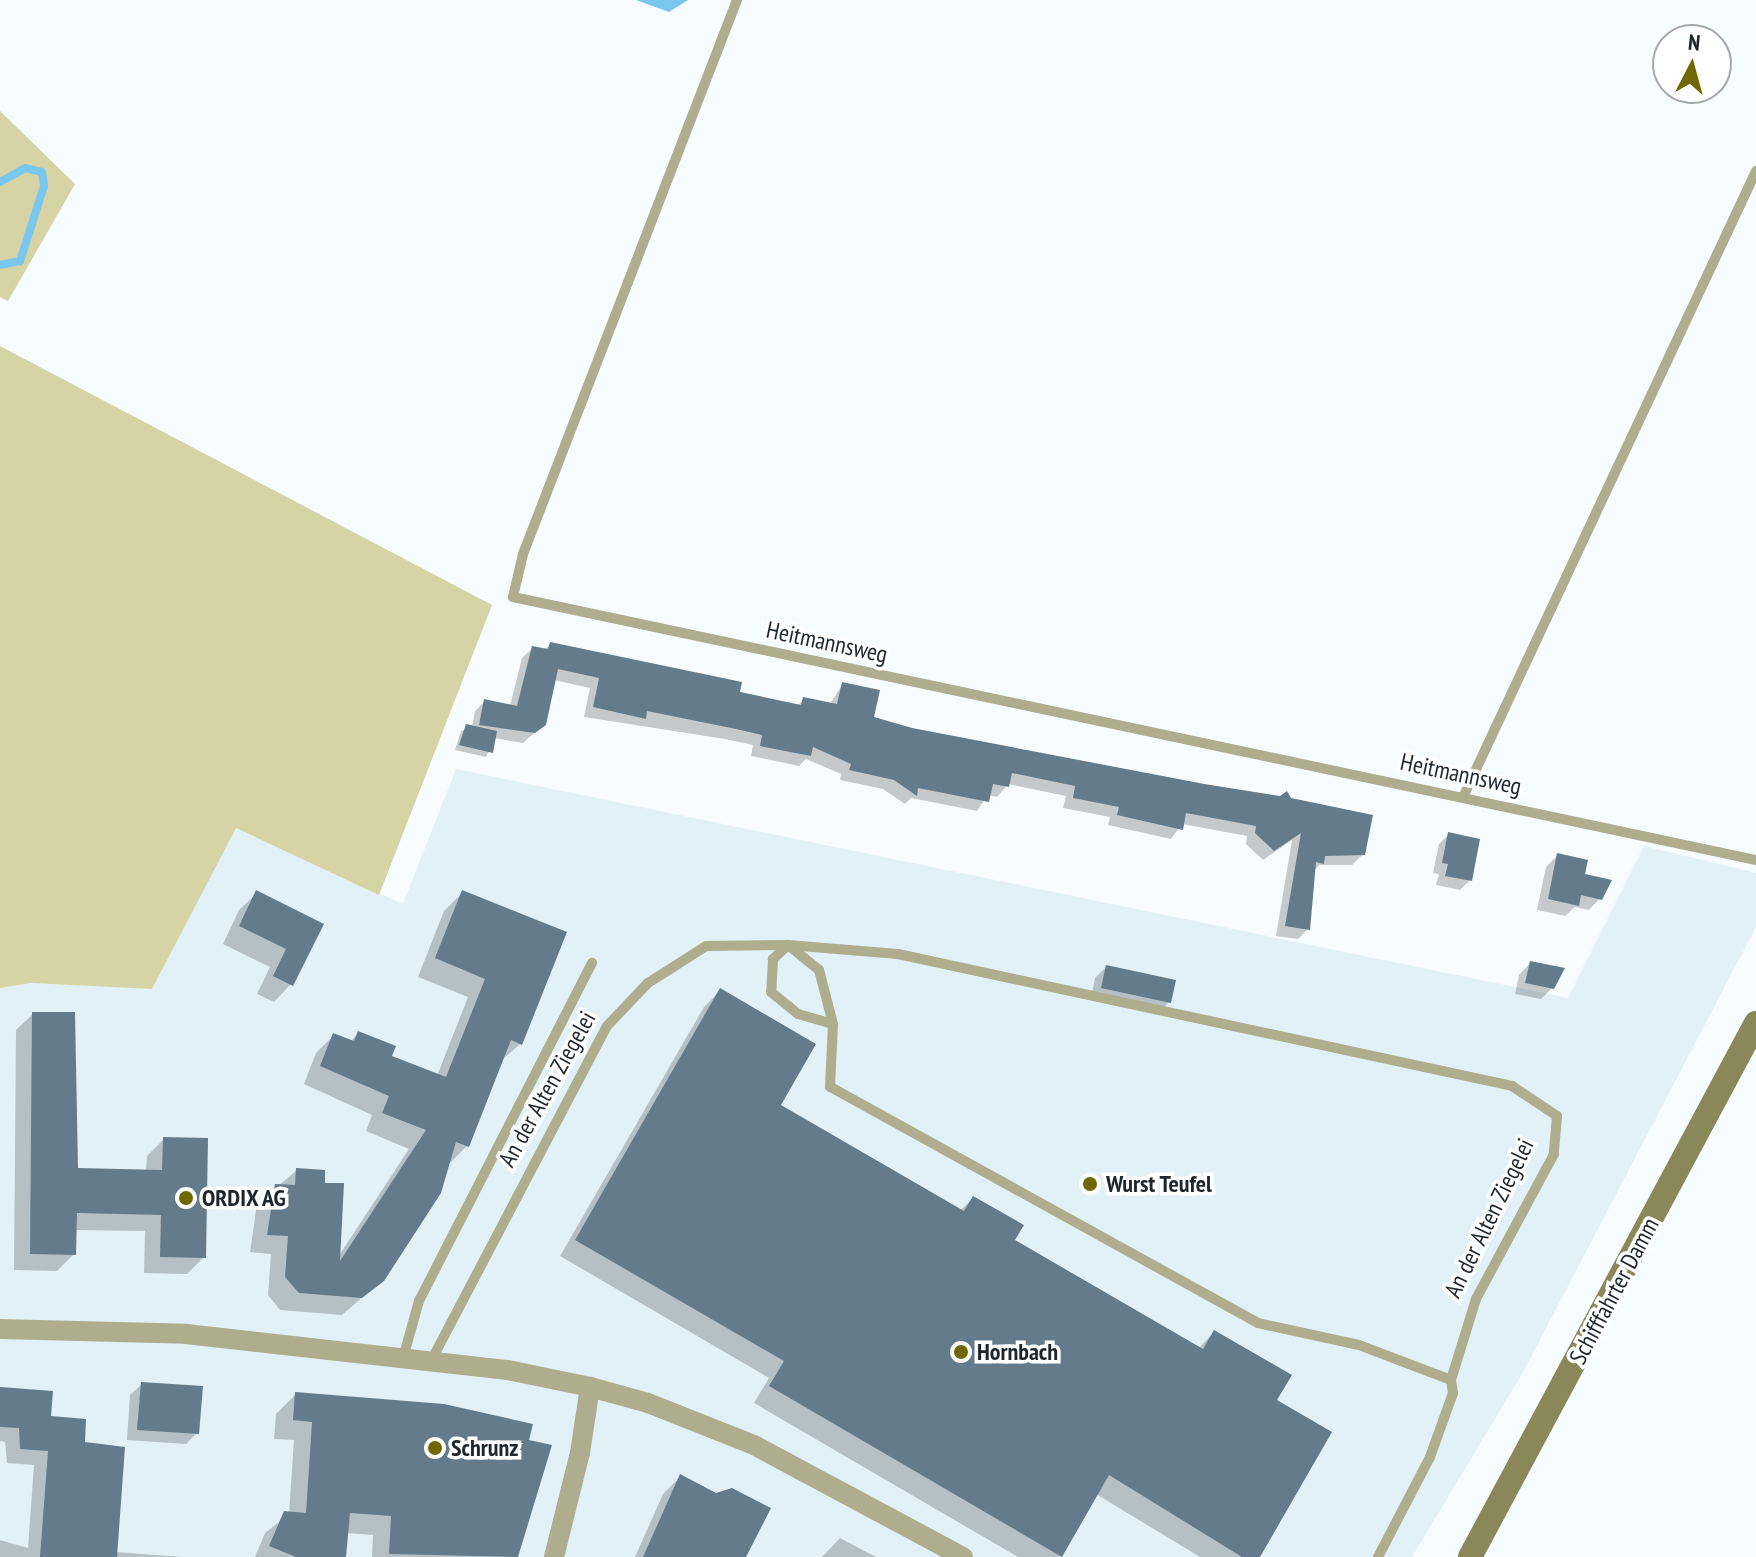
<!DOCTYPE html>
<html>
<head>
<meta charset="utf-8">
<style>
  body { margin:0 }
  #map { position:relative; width:1756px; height:1557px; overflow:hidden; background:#f6fcff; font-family:"PT Sans Narrow",sans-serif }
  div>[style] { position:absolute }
  .built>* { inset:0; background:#e2f0f8 }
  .green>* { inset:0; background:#d6d3a4 }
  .water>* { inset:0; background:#79c6ef }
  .shadow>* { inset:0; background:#0003 }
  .stream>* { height:8px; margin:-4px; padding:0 4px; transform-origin:4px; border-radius:4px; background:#79c6ef }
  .building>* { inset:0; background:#637b8a }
  .lane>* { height:10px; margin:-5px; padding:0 5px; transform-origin:5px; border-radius:5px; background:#aead8e }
  .street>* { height:20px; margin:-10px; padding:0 10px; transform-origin:10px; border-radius:10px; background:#aead8e }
  .secondary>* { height:24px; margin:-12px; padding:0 12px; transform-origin:12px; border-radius:12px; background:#8a8758 }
  .dots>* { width:22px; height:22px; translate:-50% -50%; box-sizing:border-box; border:4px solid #fff; border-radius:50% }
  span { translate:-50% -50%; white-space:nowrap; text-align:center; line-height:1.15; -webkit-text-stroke:7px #fff; paint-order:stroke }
  .street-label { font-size:24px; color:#1c262c }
  .poi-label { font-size:24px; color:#1c262c; font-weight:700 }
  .left { translate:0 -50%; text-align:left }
  .north { position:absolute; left:1652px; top:24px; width:80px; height:80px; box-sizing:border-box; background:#fff; border:2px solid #a4a8ab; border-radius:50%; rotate:6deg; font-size:22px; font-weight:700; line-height:32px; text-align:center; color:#1c262c }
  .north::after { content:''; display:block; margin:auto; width:28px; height:36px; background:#6f6800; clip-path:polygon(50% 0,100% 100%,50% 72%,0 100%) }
</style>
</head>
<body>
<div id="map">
  <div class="built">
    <div style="clip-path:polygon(456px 769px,1568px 998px,1644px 846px,1756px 873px,1756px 927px,1522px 1374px,1412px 1557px,0 1557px,0 988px,31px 983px,152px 989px,235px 828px,403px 904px)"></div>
  </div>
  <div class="green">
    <div style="clip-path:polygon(0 111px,75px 184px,8px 301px,0 297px)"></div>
    <div style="clip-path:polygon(0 346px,492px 605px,379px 895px,236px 828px,152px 989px,31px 983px,0 988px)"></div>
  </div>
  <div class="water">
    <div style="clip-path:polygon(636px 0,688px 0,669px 12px)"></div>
  </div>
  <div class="shadow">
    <div style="clip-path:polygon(551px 644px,797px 706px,804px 699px,830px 704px,842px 685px,872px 718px,911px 729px,1289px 800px,1363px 854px,1352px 865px,1319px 865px,1314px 871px,1308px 929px,1298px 939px,1276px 936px,1292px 840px,1263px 860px,1246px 844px,1247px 836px,1182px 824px,1171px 839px,1108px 825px,1110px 817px,1063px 808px,1066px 796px,1008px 784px,997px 797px,988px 795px,977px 811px,911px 798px,905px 804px,883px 789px,840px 780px,841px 774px,806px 759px,799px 766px,751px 756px,753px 745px,725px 739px,584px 717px,590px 688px,554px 680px,544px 724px,523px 743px,494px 738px,486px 757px,455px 750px,461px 731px,472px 727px,475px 711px,485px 701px,510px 706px,522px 658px,533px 648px,544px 650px)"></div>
    <div style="clip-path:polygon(1449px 834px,1470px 880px,1460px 890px,1436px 885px,1439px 874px,1433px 873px,1439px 844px)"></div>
    <div style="clip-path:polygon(1558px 855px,1600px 898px,1589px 910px,1575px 907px,1565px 916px,1537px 910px,1546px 867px)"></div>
    <div style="clip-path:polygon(257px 893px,321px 925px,291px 984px,274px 1002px,257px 994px,270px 967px,223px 944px,239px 910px)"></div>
    <div style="clip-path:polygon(462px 893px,521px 1043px,501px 1061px,467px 1146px,449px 1164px,382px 1280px,342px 1315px,280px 1310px,268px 1295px,271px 1254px,250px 1252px,257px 1204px,297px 1170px,322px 1185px,338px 1257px,409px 1149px,366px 1131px,372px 1115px,304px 1084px,316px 1053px,334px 1035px,350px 1042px,358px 1033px,390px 1057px,437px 1076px,468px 997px,418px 977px,444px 911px)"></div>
    <div style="clip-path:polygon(1530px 963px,1552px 988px,1541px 999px,1515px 994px,1519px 975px)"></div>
    <div style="clip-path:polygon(1106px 967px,1169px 1002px,1158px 1013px,1091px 999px,1095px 978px)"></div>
    <div style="clip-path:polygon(721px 990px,778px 1106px,960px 1211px,973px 1198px,1012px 1241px,1198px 1349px,1214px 1332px,1274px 1401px,1258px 1557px,1200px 1557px,1096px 1494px,1059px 1557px,1018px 1557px,754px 1403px,769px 1378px,560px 1256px,704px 1007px)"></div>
    <div style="clip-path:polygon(33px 1014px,76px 1170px,146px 1172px,147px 1156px,164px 1139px,204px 1257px,187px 1274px,144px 1273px,145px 1231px,74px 1230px,74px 1254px,57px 1271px,14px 1270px,16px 1030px)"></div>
    <div style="clip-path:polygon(142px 1384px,197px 1433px,186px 1444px,127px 1440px,130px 1395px)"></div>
    <div style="clip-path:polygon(0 1389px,83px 1444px,115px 1552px,182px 1557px,0 1557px,0 1540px,28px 1548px,34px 1465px,7px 1463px,5px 1442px,0 1441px)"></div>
    <div style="clip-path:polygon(295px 1395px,527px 1442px,525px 1519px,516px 1557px,372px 1557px,373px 1535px,346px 1533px,344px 1557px,255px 1557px,265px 1533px,289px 1514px,294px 1440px,274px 1439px,276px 1414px)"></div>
    <div style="clip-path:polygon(680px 1477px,744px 1557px,635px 1557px,663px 1494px)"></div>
    <div style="clip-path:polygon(840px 1538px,876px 1557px,822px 1557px)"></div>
  </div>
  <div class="stream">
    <div style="left:0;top:182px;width:29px;rotate:-29deg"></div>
    <div style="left:25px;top:168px;width:17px;rotate:13deg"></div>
    <div style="left:42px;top:172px;width:14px;rotate:82deg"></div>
    <div style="left:44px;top:186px;width:79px;rotate:107.7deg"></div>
    <div style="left:20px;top:261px;width:20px;rotate:169deg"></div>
  </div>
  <div class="building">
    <div style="clip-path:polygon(550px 642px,742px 682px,740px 692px,801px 705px,803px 697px,837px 704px,842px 682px,880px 690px,874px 717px,912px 728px,1204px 784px,1280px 796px,1287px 791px,1291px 798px,1373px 815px,1365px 855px,1325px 856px,1324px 864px,1316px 862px,1310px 930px,1285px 926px,1301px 833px,1274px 851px,1255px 833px,1256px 826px,1186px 813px,1183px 830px,1117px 815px,1119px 807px,1073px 798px,1075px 786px,1012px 773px,1009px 787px,993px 784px,989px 802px,918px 788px,917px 796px,894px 780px,849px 770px,851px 764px,813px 747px,811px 756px,760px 746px,762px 735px,736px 729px,647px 711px,646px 719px,593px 707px,599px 678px,558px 669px,546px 725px,535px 733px,479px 725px,484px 699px,517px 706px,532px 646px,548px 649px)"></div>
    <div style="clip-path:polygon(466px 724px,497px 731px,493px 753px,459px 745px)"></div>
    <div style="clip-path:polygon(1448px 832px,1480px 839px,1472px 881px,1445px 876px,1448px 864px,1442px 863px)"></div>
    <div style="clip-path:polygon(1557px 853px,1588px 860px,1585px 874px,1612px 880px,1602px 900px,1581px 895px,1579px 906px,1548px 899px)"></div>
    <div style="clip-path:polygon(256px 890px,324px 924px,293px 986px,273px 976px,286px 949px,239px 926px)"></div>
    <div style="clip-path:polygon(462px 890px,567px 932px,522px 1045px,511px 1040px,469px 1147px,456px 1142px,441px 1193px,384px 1281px,362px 1298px,299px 1293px,285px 1277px,288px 1236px,267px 1235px,275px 1184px,295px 1185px,296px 1168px,325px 1170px,325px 1183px,344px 1183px,340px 1261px,426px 1130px,382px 1113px,389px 1096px,320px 1066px,333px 1033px,354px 1041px,358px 1031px,396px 1046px,392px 1056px,446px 1077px,485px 979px,435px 958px)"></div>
    <div style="clip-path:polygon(1530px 961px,1565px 968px,1554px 989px,1525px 983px)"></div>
    <div style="clip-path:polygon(1106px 965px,1176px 980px,1171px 1003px,1101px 988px)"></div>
    <div style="clip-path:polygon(720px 988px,816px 1044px,781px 1105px,964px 1211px,973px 1196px,1024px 1225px,1015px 1240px,1203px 1349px,1214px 1330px,1292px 1375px,1277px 1400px,1332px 1432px,1260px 1557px,1242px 1557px,1109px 1475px,1062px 1557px,769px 1386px,784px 1361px,575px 1240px)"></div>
    <div style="clip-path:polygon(32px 1012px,75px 1012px,78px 1168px,162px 1170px,163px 1137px,208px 1138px,206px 1258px,160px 1257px,161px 1215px,77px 1213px,76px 1255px,30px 1254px)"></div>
    <div style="clip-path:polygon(141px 1382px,203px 1386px,199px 1434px,137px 1430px)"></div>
    <div style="clip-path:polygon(0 1387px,53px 1391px,51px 1416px,86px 1419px,85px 1442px,125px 1447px,117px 1557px,40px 1557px,48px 1451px,20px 1449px,19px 1428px,0 1427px)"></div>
    <div style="clip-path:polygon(295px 1392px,444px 1404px,533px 1424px,529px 1440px,552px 1445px,518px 1557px,389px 1554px,391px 1516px,350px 1513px,346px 1557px,296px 1557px,269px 1546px,284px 1511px,306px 1513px,312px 1422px,293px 1420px)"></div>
    <div style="clip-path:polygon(680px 1474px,716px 1493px,732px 1488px,771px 1508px,746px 1557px,643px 1557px)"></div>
  </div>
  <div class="lane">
    <div style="left:737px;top:0;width:594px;rotate:111.12deg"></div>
    <div style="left:523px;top:554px;width:44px;rotate:103.1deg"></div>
    <div style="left:513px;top:597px;width:1271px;rotate:11.95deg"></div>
    <div style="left:1464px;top:795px;width:689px;rotate:-64.92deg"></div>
    <div style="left:403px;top:1358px;width:59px;rotate:-74.3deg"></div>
    <div style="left:419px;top:1301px;width:380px;rotate:-62.9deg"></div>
    <div style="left:431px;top:1361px;width:378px;rotate:-62.3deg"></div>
    <div style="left:607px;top:1026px;width:59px;rotate:-46.4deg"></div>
    <div style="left:648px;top:983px;width:69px;rotate:-32.5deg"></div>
    <div style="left:706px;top:946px;width:82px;rotate:-0.7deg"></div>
    <div style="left:788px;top:945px;width:110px;rotate:4.7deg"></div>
    <div style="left:898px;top:954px;width:628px;rotate:12.13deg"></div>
    <div style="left:1512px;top:1086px;width:54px;rotate:33.7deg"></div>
    <div style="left:1557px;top:1116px;width:38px;rotate:95deg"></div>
    <div style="left:1554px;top:1154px;width:165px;rotate:118.3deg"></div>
    <div style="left:1476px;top:1299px;width:85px;rotate:107.2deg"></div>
    <div style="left:1451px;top:1380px;width:98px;rotate:-159.2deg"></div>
    <div style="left:1359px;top:1345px;width:103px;rotate:-167.7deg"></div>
    <div style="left:1258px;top:1323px;width:489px;rotate:-151.1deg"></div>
    <div style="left:830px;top:1087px;width:63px;rotate:-87.3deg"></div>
    <div style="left:833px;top:1024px;width:56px;rotate:-104.5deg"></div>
    <div style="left:819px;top:970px;width:40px;rotate:-141deg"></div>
    <div style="left:788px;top:945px;width:21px;rotate:137deg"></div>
    <div style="left:773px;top:959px;width:33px;rotate:93deg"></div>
    <div style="left:771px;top:992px;width:35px;rotate:39deg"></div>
    <div style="left:798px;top:1014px;width:36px;rotate:16deg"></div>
    <div style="left:1378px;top:1557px;width:113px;rotate:-62.5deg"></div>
    <div style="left:1430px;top:1457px;width:68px;rotate:-70.2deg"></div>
    <div style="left:1453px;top:1393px;width:13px;rotate:-99deg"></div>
  </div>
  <div class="street">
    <div style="left:0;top:1329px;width:186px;rotate:1.5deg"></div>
    <div style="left:186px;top:1334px;width:324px;rotate:6.4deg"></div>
    <div style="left:508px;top:1370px;width:84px;rotate:11.7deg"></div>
    <div style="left:590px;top:1387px;width:60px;rotate:15.4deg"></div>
    <div style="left:648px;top:1403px;width:114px;rotate:21.6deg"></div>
    <div style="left:754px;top:1445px;width:237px;rotate:28.2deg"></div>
    <div style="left:554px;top:1557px;width:107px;rotate:-76deg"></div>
    <div style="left:580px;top:1453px;width:67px;rotate:-81.4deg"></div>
  </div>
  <div class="secondary">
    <div style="left:1470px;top:1557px;width:606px;rotate:-61.83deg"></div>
  </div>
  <div class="dots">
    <div style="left:1090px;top:1184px;background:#6f6800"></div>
    <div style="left:186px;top:1198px;background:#6f6800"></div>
    <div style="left:961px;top:1352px;background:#6f6800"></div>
    <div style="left:435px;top:1448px;background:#6f6800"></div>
  </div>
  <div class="street-label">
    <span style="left:827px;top:642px;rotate:12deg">Heitmannsweg</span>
    <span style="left:1461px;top:774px;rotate:12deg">Heitmannsweg</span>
    <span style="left:547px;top:1089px;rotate:-61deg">An der Alten Ziegelei</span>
    <span style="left:1489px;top:1218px;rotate:-64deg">An der Alten Ziegelei</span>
    <span style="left:1614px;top:1291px;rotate:-62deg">Schifffahrter Damm</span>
  </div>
  <div class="poi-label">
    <span class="left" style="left:1106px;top:1184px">Wurst Teufel</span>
    <span class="left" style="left:202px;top:1198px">ORDIX AG</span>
    <span class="left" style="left:977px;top:1352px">Hornbach</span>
    <span class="left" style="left:451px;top:1448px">Schrunz</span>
  </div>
  <div class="north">N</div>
</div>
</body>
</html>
